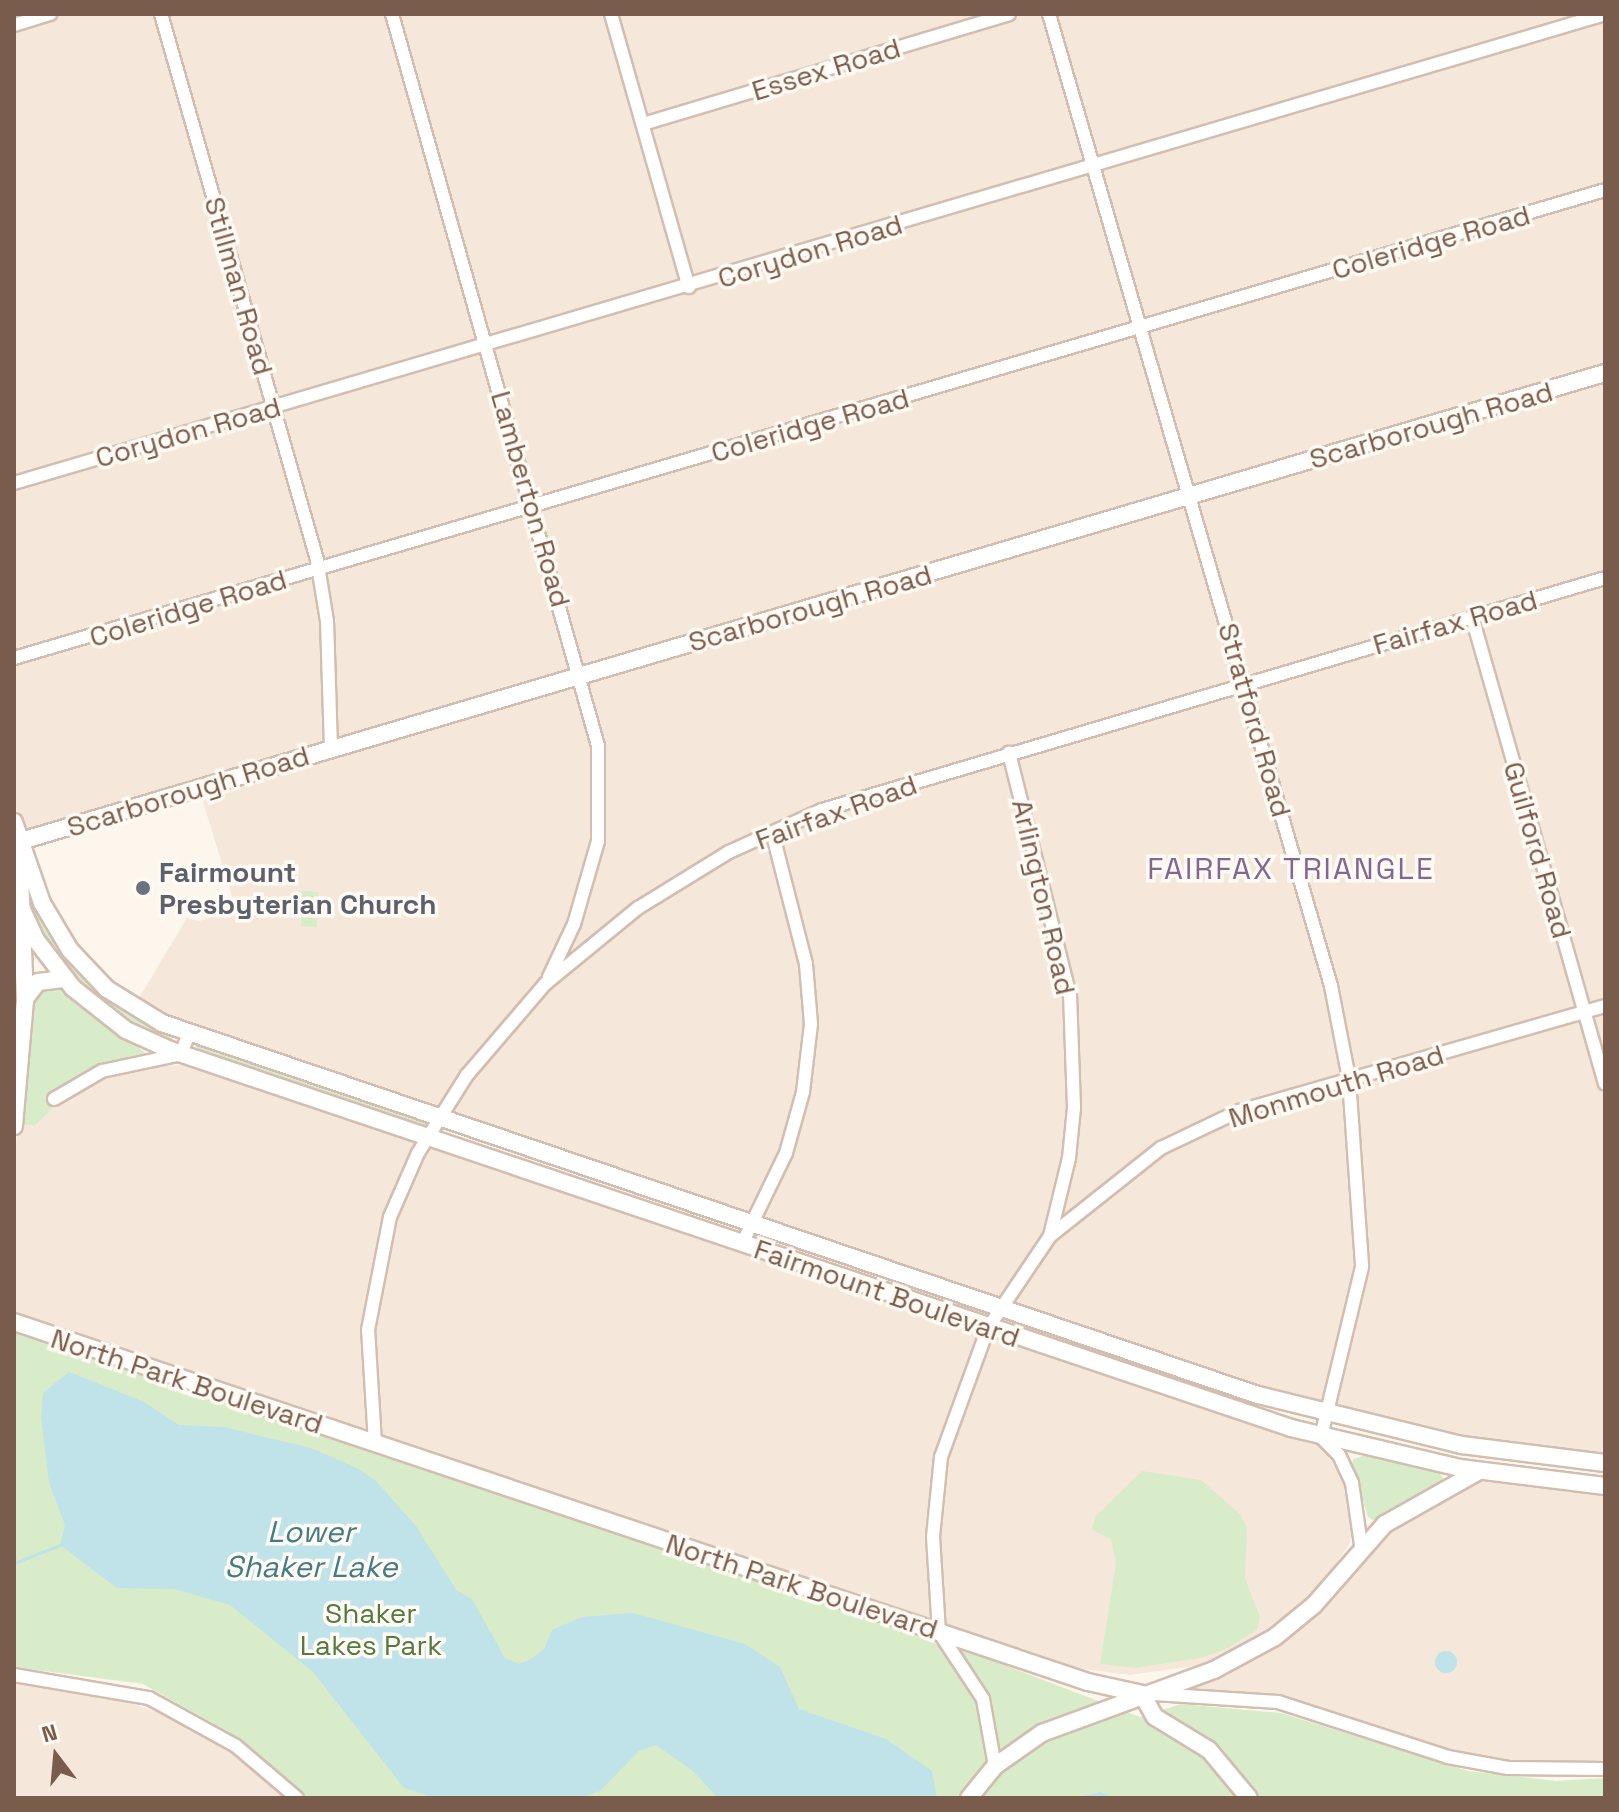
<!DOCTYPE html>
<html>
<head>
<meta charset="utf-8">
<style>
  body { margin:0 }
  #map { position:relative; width:1619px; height:1812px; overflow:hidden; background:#fdf6ec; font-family:"Space Grotesk",sans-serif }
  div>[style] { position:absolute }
  .residential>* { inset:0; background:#f5e8da }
  .green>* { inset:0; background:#d8ecc9 }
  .water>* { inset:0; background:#bfe3e8 }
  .round { border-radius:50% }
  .stream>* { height:3px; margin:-1.5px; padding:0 1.5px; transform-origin:1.5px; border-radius:1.5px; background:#bfe3e8 }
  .roads { filter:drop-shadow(2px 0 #d1beb0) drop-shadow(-2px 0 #d1beb0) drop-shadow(0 2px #d1beb0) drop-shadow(0 -2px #d1beb0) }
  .street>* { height:12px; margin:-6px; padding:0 6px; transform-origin:6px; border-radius:6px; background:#fff }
  .secondary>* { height:16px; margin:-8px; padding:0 8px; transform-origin:8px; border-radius:8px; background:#fff }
  .dots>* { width:22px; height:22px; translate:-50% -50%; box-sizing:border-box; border:4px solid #fffaf3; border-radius:50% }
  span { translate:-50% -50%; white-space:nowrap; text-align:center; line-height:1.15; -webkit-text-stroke:7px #fffaf3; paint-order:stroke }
  .street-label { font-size:28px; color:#7a5c4d }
  .worship-label { font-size:28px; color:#5b616d; font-weight:700 }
  .left { translate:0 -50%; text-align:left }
  .park-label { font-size:28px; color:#537a41 }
  .neighbourhood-label { font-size:30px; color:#846695; letter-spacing:2px }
  .water-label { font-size:30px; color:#437c86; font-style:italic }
  .frame { position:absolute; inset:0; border:16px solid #7a5c4d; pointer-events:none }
  .north { position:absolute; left:16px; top:1716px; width:80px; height:80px; -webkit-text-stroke:6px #fffaf3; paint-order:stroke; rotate:344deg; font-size:22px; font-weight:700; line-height:32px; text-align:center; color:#7a5c4d }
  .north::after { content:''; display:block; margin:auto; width:28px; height:36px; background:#7a5c4d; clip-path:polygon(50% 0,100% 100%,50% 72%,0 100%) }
</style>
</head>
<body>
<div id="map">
  <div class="residential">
    <div style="clip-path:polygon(14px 14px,1605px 14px,1605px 367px,1600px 369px,1605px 397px,1605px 1458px,1501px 1446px,1303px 1402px,187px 1026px,136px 1003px,187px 918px,199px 921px,236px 910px,197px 782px,34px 831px,22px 826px,14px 800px)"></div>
    <div style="clip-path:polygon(188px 1065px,1307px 1439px,1321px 1447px,1344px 1479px,1353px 1529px,1349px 1545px,1312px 1597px,1253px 1641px,1222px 1656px,1195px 1666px,1129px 1675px,1061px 1666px,14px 1315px,14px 1157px,19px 1124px,35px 1126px,57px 1104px,107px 1076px,151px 1066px)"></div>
    <div style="clip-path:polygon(1471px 1476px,1605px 1486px,1605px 1769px,1508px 1768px,1278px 1702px,1142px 1694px,1275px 1637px,1361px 1545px)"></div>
    <div style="clip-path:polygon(14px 1682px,113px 1697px,182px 1721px,258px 1771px,287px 1798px,14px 1798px)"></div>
  </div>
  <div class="green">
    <div style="clip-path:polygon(302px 891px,318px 892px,317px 927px,301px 926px)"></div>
    <div style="clip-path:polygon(38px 906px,57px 941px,173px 1034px,172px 1043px,140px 1032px,87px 994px,38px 932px,28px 909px)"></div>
    <div style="clip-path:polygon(59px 986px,148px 1055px,121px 1061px,57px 1104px,35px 1126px,19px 1124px,32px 998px,36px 990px)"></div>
    <div style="clip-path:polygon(202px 1042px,428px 1120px,431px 1125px,429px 1129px,198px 1056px,195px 1045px)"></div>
    <div style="clip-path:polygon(14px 1330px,930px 1639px,943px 1650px,968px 1651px,1140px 1717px,1181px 1704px,1281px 1713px,1468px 1771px,1556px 1781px,1605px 1778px,1605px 1798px,304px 1798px,229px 1732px,143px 1684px,14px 1667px)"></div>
    <div style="clip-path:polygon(1370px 1454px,1438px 1471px,1444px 1479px,1375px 1521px,1368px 1517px,1352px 1466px,1353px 1459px)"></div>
    <div style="clip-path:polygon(1142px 1471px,1201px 1480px,1240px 1514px,1247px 1528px,1245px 1578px,1260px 1618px,1257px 1630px,1226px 1649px,1200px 1658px,1135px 1668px,1100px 1664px,1116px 1563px,1111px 1539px,1092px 1530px,1095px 1517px)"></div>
  </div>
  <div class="water">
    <div style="clip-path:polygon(69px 1372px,144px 1402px,179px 1425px,224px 1427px,311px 1448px,357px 1468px,376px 1481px,416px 1526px,457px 1591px,472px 1599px,505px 1658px,519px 1664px,531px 1659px,544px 1649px,552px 1630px,582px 1617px,633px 1613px,745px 1644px,780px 1667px,799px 1709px,886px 1739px,932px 1771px,937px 1798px,718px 1798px,693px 1771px,656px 1745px,639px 1751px,600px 1791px,580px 1798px,434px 1798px,404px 1788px,313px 1672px,230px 1605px,174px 1589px,117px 1588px,60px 1545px,65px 1525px,49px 1483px,41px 1416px,43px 1393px)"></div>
    <div class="round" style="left:1435px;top:1651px;width:22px;height:22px"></div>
  </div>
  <div class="stream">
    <div style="left:14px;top:1563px;width:49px;rotate:-21.4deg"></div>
    <div style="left:1078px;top:1798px;width:22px;rotate:-13deg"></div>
    <div style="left:1099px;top:1793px;width:15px;rotate:20deg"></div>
  </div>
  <div class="roads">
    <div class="street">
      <div style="left:161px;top:14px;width:568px;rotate:74.05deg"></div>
      <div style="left:317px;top:560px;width:62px;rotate:80.7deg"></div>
      <div style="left:327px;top:621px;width:128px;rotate:88.2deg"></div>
      <div style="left:392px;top:14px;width:760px;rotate:74.28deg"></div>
      <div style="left:598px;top:746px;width:95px;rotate:90deg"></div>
      <div style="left:598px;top:841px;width:86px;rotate:106.1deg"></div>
      <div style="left:574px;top:924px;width:59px;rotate:115.3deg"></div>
      <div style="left:611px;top:14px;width:284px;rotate:74.1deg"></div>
      <div style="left:1049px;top:14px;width:1012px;rotate:73.82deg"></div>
      <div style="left:1331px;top:986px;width:95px;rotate:79deg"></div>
      <div style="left:1349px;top:1079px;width:188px;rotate:86deg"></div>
      <div style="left:1362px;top:1267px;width:175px;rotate:103.6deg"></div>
      <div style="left:1321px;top:1437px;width:25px;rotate:45deg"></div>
      <div style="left:1339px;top:1455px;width:31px;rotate:65deg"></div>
      <div style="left:1352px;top:1483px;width:63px;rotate:81.7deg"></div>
      <div style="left:14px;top:25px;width:38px;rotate:-17deg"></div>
      <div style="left:643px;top:124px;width:382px;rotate:-16.7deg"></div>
      <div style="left:14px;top:483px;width:1659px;rotate:-16.42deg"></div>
      <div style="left:1472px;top:617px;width:485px;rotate:74.1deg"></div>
      <div style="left:14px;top:658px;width:1658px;rotate:-16.39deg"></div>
      <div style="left:54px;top:1099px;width:56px;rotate:-30.3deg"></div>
      <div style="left:102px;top:1071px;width:81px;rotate:-12.1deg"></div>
      <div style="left:181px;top:1054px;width:22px;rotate:-69deg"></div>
      <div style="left:1050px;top:1236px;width:142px;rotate:-38.4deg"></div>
      <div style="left:1161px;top:1148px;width:86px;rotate:-25.4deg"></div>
      <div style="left:1239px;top:1111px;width:381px;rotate:-16deg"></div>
      <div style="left:742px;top:1244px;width:101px;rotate:-64.2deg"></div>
      <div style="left:786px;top:1153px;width:63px;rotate:-74.4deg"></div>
      <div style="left:803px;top:1092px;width:68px;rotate:-83.3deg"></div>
      <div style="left:811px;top:1024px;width:60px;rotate:-94.8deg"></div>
      <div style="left:806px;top:964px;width:136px;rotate:-104.4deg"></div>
      <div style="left:375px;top:1443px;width:113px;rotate:-93.5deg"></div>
      <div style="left:368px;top:1330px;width:115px;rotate:-79deg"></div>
      <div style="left:390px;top:1217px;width:70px;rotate:-66.4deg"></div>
      <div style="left:418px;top:1153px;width:92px;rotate:-57.9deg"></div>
      <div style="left:467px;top:1075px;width:120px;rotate:-49.4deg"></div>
      <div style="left:545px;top:984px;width:120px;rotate:-39.3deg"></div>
      <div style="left:638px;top:908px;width:107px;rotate:-31.6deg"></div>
      <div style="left:729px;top:852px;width:102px;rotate:-24.3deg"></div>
      <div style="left:822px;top:810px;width:817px;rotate:-16.5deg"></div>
      <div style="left:14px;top:1675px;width:137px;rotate:9.7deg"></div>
      <div style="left:149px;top:1698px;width:99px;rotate:28.9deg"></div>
      <div style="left:236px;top:1746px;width:80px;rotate:40.4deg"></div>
      <div style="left:1154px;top:1694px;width:124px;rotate:3.7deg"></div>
      <div style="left:1278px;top:1702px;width:179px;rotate:17.9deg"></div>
      <div style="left:1448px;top:1757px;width:61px;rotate:10.4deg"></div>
      <div style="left:1508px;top:1768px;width:97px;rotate:0.6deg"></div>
      <div style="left:995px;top:1766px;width:68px;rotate:-100.2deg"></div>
      <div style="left:983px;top:1699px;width:80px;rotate:-123.3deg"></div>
      <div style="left:939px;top:1632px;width:95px;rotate:-93.6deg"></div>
      <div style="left:933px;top:1537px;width:80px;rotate:-84.3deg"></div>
      <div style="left:941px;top:1457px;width:137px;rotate:-70deg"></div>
      <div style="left:988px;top:1328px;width:111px;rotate:-56deg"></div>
      <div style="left:1050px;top:1236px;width:80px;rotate:-76.3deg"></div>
      <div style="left:1069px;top:1158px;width:50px;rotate:-84.3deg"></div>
      <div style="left:1074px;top:1108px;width:112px;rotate:-92deg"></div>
      <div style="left:1070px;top:996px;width:251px;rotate:-104.1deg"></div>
    </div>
    <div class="secondary">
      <div style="left:14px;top:822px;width:86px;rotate:70.9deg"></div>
      <div style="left:42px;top:903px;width:55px;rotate:59.2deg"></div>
      <div style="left:70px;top:950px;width:54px;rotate:46.5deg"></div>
      <div style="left:107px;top:989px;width:65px;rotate:31.7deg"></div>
      <div style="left:162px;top:1023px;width:1157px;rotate:18.75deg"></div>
      <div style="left:1258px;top:1395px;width:210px;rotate:13.8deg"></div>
      <div style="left:1462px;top:1445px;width:144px;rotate:7.2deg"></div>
      <div style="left:14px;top:843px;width:1659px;rotate:-16.46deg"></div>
      <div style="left:14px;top:892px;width:53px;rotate:65.4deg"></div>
      <div style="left:36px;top:940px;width:61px;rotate:52.4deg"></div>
      <div style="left:73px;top:988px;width:68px;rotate:38.4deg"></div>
      <div style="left:126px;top:1030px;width:48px;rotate:24.4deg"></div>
      <div style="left:170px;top:1050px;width:1183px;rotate:18.63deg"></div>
      <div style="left:1291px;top:1428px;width:174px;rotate:13.3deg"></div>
      <div style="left:1460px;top:1468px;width:146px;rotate:7.1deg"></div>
      <div style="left:25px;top:999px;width:21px;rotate:-53deg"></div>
      <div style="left:38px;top:982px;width:25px;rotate:-7deg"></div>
      <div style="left:14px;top:1126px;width:127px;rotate:-85deg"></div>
      <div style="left:25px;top:999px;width:147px;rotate:-92.3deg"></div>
      <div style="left:14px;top:1322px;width:1133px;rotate:18.53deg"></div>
      <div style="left:1088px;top:1682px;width:55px;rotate:12.5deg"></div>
      <div style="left:1142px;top:1694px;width:26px;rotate:61deg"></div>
      <div style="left:1155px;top:1717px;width:63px;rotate:31.4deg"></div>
      <div style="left:1209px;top:1750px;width:62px;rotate:50.2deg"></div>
      <div style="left:969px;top:1798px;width:41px;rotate:-50.9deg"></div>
      <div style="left:995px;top:1766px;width:57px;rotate:-35.1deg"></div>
      <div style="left:1042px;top:1733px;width:183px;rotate:-20.1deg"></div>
      <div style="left:1214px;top:1670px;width:69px;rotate:-28.4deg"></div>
      <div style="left:1275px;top:1637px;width:50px;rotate:-39.4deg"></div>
      <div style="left:1314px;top:1605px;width:108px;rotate:-48.8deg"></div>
      <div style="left:1385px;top:1524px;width:108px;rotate:-29.4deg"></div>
    </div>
  </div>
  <div class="dots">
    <div style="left:143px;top:888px;background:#6b7280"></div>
  </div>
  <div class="street-label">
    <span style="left:826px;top:69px;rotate:-17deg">Essex Road</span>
    <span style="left:1431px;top:242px;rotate:-16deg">Coleridge Road</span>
    <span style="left:810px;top:251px;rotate:-17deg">Corydon Road</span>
    <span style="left:239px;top:286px;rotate:74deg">Stillman Road</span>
    <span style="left:810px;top:425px;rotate:-16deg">Coleridge Road</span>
    <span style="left:1431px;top:425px;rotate:-16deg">Scarborough Road</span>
    <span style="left:188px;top:432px;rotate:-16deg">Corydon Road</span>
    <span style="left:531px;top:499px;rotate:74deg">Lamberton Road</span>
    <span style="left:188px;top:608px;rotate:-17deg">Coleridge Road</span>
    <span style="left:810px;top:608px;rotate:-16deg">Scarborough Road</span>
    <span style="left:1455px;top:622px;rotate:-16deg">Fairfax Road</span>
    <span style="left:1255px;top:720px;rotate:74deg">Stratford Road</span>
    <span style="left:188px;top:791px;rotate:-17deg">Scarborough Road</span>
    <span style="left:836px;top:812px;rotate:-20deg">Fairfax Road</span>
    <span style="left:1538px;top:850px;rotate:74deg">Guilford Road</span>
    <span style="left:1044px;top:897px;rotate:77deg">Arlington Road</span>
    <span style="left:1336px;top:1086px;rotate:-17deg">Monmouth Road</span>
    <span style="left:887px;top:1293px;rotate:19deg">Fairmount Boulevard</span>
    <span style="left:187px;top:1381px;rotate:18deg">North Park Boulevard</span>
    <span style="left:802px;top:1586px;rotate:18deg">North Park Boulevard</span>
  </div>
  <div class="worship-label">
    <span class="left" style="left:159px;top:888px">Fairmount<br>Presbyterian Church</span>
  </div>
  <div class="park-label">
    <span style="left:371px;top:1629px">Shaker<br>Lakes Park</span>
  </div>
  <div class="neighbourhood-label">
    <span style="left:1291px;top:869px">FAIRFAX TRIANGLE</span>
  </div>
  <div class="water-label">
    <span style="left:311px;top:1549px">Lower<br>Shaker Lake</span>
  </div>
  <div class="frame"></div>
  <div class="north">N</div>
</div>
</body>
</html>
